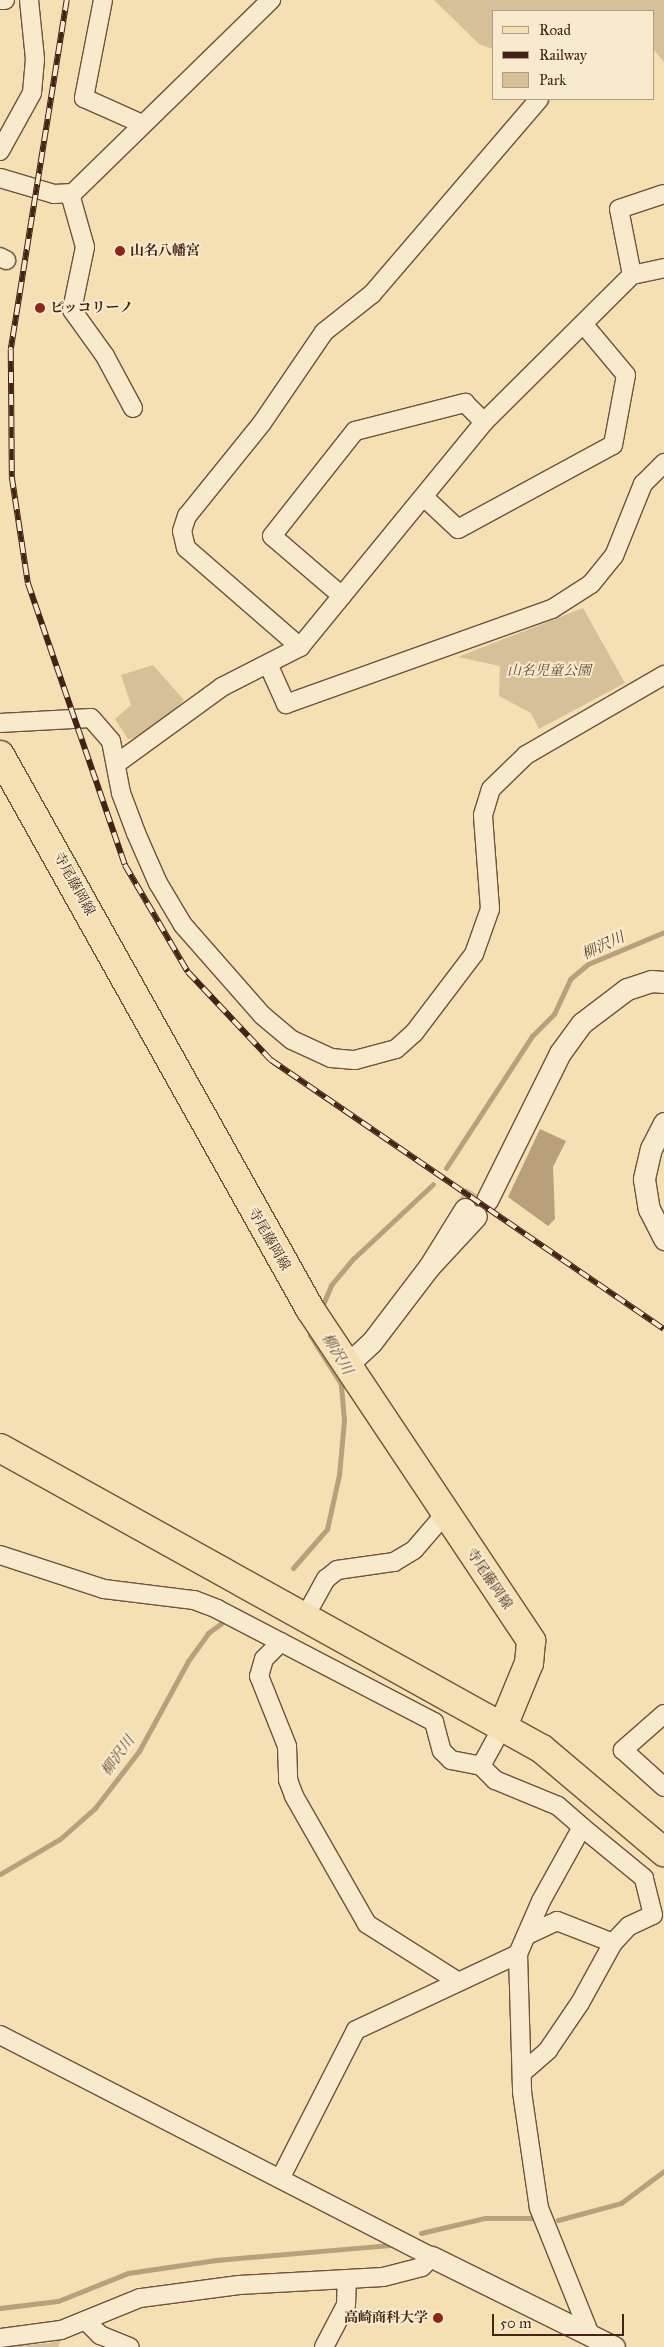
<!DOCTYPE html>
<html>
<head>
<meta charset="utf-8">
<style>
  body { margin:0 }
  #map { position:relative; width:664px; height:2347px; overflow:hidden; background:#f4e0b2; font-family:"IM FELL Great Primer","Noto Serif JP",serif }
  div>[style] { position:absolute }
  .green>* { inset:0; background:#d6c097 }
  .water>* { inset:0; background:#b8a07d }
  .stream>* { height:5px; margin:-2.5px; padding:0 2.5px; transform-origin:2.5px; border-radius:2.5px; background:#b8a07d }
  .tertiary-tunnel>* { height:21px; margin-top:-10.5px; transform-origin:0; background:repeating-linear-gradient(90deg,#d1ba93 0 21px,transparent 0 32px) }
  .roads { filter:drop-shadow(1px 0 #6f523d) drop-shadow(-1px 0 #6f523d) drop-shadow(0 1px #6f523d) drop-shadow(0 -1px #6f523d) }
  .minor>* { height:18px; margin:-9px; padding:0 9px; transform-origin:9px; border-radius:9px; background:#f8ebcd }
  .tertiary>* { height:21px; margin:-10.5px; padding:0 10.5px; transform-origin:10.5px; border-radius:10.5px; background:#f8ebcd }
  .primary>* { height:28px; margin:-14px; padding:0 14px; transform-origin:14px; border-radius:14px; background:#f4e0b2 }
  .rail>* { height:5.5px; margin-top:-2.75px; transform-origin:0; background:repeating-linear-gradient(90deg,#f8ebcd 0 11px,#432316 0 22px); box-sizing:border-box; border-block:1px solid #432316 }
  .dots>* { width:14px; height:14px; translate:-50% -50%; box-sizing:border-box; border:2px solid #f8ebcd; border-radius:50% }
  span { translate:-50% -50%; white-space:nowrap; text-align:center; line-height:1.15; -webkit-text-stroke:4px #f8ebcd; paint-order:stroke }
  .poi-label { font-size:14px; color:#432316; font-weight:700 }
  .left { translate:0 -50%; text-align:left }
  .right { translate:-100% -50%; text-align:right }
  .park-label { font-size:14px; color:#684a36; font-style:italic }
  .street-label { font-size:14px; color:#432316 }
  .water-label { font-size:15px; color:#664835; font-style:italic }
  .legend { position:absolute; left:492px; top:10px; width:162px; height:90px; box-sizing:border-box; background:#f8ebcd; border:1px solid #b09b84; margin:0; padding:6px 9px; list-style:none; font-size:15px; color:#432316 }
  .legend li { display:flex; align-items:center; gap:10px; height:25px }
  .legend b { width:25px; border:1px solid #b09b84 }
  .scale { position:absolute; left:492px; top:2314px; width:132px; height:22px; box-sizing:border-box; border:2px solid #432316; border-top:0; padding-left:6px; font-size:15px; line-height:18px; white-space:nowrap; color:#432316; -webkit-text-stroke:4px #f8ebcd; paint-order:stroke }
</style>
</head>
<body>
<div id="map">
  <div class="green">
    <div style="clip-path:polygon(434px 0,664px 0,664px 62px,653px 49px,653px 11px,493px 11px,493px 49px,479px 44px)"></div>
    <div style="clip-path:polygon(583px 608px,625px 683px,539px 729px,531px 713px,499px 696px,500px 666px,458px 657px)"></div>
    <div style="clip-path:polygon(153px 665px,184px 700px,149px 735px,128px 739px,115px 719px,131px 705px,121px 675px)"></div>
    <div style="clip-path:polygon(62px 2338px,58px 2347px,0 2347px,51px 2343px)"></div>
  </div>
  <div class="water">
    <div style="clip-path:polygon(540px 1129px,566px 1141px,553px 1167px,555px 1219px,548px 1226px,508px 1197px)"></div>
  </div>
  <div class="stream">
    <div style="left:446px;top:1168px;width:158px;rotate:-56.9deg"></div>
    <div style="left:532px;top:1036px;width:31px;rotate:-45deg"></div>
    <div style="left:554px;top:1014px;width:38px;rotate:-65deg"></div>
    <div style="left:570px;top:979px;width:23px;rotate:-40deg"></div>
    <div style="left:588px;top:964px;width:82px;rotate:-22.8deg"></div>
    <div style="left:321px;top:1309px;width:26px;rotate:-67deg"></div>
    <div style="left:331px;top:1285px;width:35px;rotate:-50deg"></div>
    <div style="left:354px;top:1258px;width:108px;rotate:-43.1deg"></div>
    <div style="left:293px;top:1568px;width:52px;rotate:-48.9deg"></div>
    <div style="left:327px;top:1529px;width:55px;rotate:-77.5deg"></div>
    <div style="left:339px;top:1475px;width:55px;rotate:-84.8deg"></div>
    <div style="left:344px;top:1420px;width:36px;rotate:-95deg"></div>
    <div style="left:341px;top:1384px;width:58px;rotate:-122.3deg"></div>
    <div style="left:310px;top:1335px;width:7px;rotate:-63deg"></div>
    <div style="left:0;top:1874px;width:69px;rotate:-30.3deg"></div>
    <div style="left:60px;top:1839px;width:47px;rotate:-41.5deg"></div>
    <div style="left:95px;top:1808px;width:72px;rotate:-52.3deg"></div>
    <div style="left:139px;top:1751px;width:102px;rotate:-61.4deg"></div>
    <div style="left:188px;top:1661px;width:34px;rotate:-54deg"></div>
    <div style="left:208px;top:1633px;width:19px;rotate:-36deg"></div>
    <div style="left:558px;top:2220px;width:65px;rotate:-15.1deg"></div>
    <div style="left:621px;top:2203px;width:54px;rotate:-36.7deg"></div>
    <div style="left:421px;top:2233px;width:66px;rotate:-13.2deg"></div>
    <div style="left:485px;top:2218px;width:47px"></div>
    <div style="left:0;top:2308px;width:58px;rotate:-6.9deg"></div>
    <div style="left:58px;top:2301px;width:75px;rotate:-21.8deg"></div>
    <div style="left:128px;top:2273px;width:89px;rotate:-8.4deg"></div>
    <div style="left:216px;top:2260px;width:177px;rotate:-4.9deg"></div>
  </div>
  <div class="tertiary-tunnel">
    <div style="left:465px;top:1209px;width:19px;rotate:-58deg"></div>
  </div>
  <div class="roads">
    <div class="minor">
      <div style="left:0;top:0;width:5px"></div>
      <div style="left:103px;top:0;width:100px;rotate:101deg"></div>
      <div style="left:84px;top:98px;width:61px;rotate:24.1deg"></div>
      <div style="left:0;top:151px;width:66px;rotate:-61.1deg"></div>
      <div style="left:32px;top:93px;width:34px;rotate:-85deg"></div>
      <div style="left:35px;top:59px;width:59px;rotate:-95.8deg"></div>
      <div style="left:0;top:178px;width:56px;rotate:16.5deg"></div>
      <div style="left:54px;top:194px;width:19px;rotate:-3deg"></div>
      <div style="left:73px;top:193px;width:277px;rotate:-44.3deg"></div>
      <div style="left:70px;top:194px;width:55px;rotate:74.2deg"></div>
      <div style="left:85px;top:247px;width:64px;rotate:101.7deg"></div>
      <div style="left:72px;top:310px;width:57px;rotate:54.3deg"></div>
      <div style="left:105px;top:356px;width:59px;rotate:61.7deg"></div>
      <div style="left:0;top:257px;width:7px;rotate:27deg"></div>
      <div style="left:632px;top:275px;width:67px;rotate:-101.1deg"></div>
      <div style="left:619px;top:209px;width:47px;rotate:-18.4deg"></div>
      <div style="left:425px;top:498px;width:45px;rotate:43.2deg"></div>
      <div style="left:458px;top:529px;width:176px;rotate:-28.5deg"></div>
      <div style="left:613px;top:445px;width:71px;rotate:-79.5deg"></div>
      <div style="left:626px;top:375px;width:64px;rotate:-129.9deg"></div>
      <div style="left:342px;top:596px;width:92px;rotate:-139.4deg"></div>
      <div style="left:272px;top:536px;width:134px;rotate:-51.7deg"></div>
      <div style="left:355px;top:431px;width:114px;rotate:-14.3deg"></div>
      <div style="left:465px;top:403px;width:27px;rotate:45deg"></div>
      <div style="left:300px;top:647px;width:151px;rotate:-139deg"></div>
      <div style="left:186px;top:548px;width:17px;rotate:-103deg"></div>
      <div style="left:182px;top:531px;width:16px;rotate:-72deg"></div>
      <div style="left:187px;top:516px;width:119px;rotate:-51.1deg"></div>
      <div style="left:262px;top:423px;width:110px;rotate:-55.7deg"></div>
      <div style="left:324px;top:332px;width:61px;rotate:-38.4deg"></div>
      <div style="left:372px;top:294px;width:257px;rotate:-49.4deg"></div>
      <div style="left:268px;top:664px;width:44px;rotate:65.8deg"></div>
      <div style="left:286px;top:704px;width:282px;rotate:-19.7deg"></div>
      <div style="left:552px;top:609px;width:46px;rotate:-32.7deg"></div>
      <div style="left:591px;top:584px;width:36px;rotate:-51deg"></div>
      <div style="left:614px;top:556px;width:78px;rotate:-68.1deg"></div>
      <div style="left:643px;top:484px;width:30px;rotate:-45deg"></div>
      <div style="left:0;top:723px;width:91px;rotate:-3.1deg"></div>
      <div style="left:91px;top:718px;width:30px;rotate:49deg"></div>
      <div style="left:111px;top:741px;width:53px;rotate:79.1deg"></div>
      <div style="left:121px;top:793px;width:43px;rotate:69.4deg"></div>
      <div style="left:136px;top:833px;width:55px;rotate:66.3deg"></div>
      <div style="left:158px;top:883px;width:49px;rotate:59.2deg"></div>
      <div style="left:183px;top:925px;width:120px;rotate:48.7deg"></div>
      <div style="left:262px;top:1015px;width:39px;rotate:40deg"></div>
      <div style="left:292px;top:1040px;width:43px;rotate:24.8deg"></div>
      <div style="left:331px;top:1058px;width:24px;rotate:5deg"></div>
      <div style="left:355px;top:1060px;width:42px;rotate:-15deg"></div>
      <div style="left:396px;top:1049px;width:24px;rotate:-42deg"></div>
      <div style="left:414px;top:1033px;width:99px;rotate:-52.8deg"></div>
      <div style="left:474px;top:954px;width:48px;rotate:-70.4deg"></div>
      <div style="left:490px;top:909px;width:94px;rotate:-94.3deg"></div>
      <div style="left:483px;top:815px;width:27px;rotate:-73deg"></div>
      <div style="left:491px;top:789px;width:49px;rotate:-44.2deg"></div>
      <div style="left:526px;top:755px;width:160px;rotate:-30.1deg"></div>
      <div style="left:116px;top:764px;width:131px;rotate:-36deg"></div>
      <div style="left:222px;top:687px;width:88px;rotate:-27.1deg"></div>
      <div style="left:300px;top:647px;width:291px;rotate:-50.7deg"></div>
      <div style="left:484px;top:422px;width:209px;rotate:-44.8deg"></div>
      <div style="left:632px;top:275px;width:33px;rotate:-12deg"></div>
      <div style="left:0;top:1555px;width:109px;rotate:18.1deg"></div>
      <div style="left:104px;top:1589px;width:91px;rotate:7deg"></div>
      <div style="left:194px;top:1600px;width:25px;rotate:21deg"></div>
      <div style="left:217px;top:1609px;width:245px;rotate:27.5deg"></div>
      <div style="left:434px;top:1722px;width:30px;rotate:75deg"></div>
      <div style="left:442px;top:1751px;width:13px;rotate:45deg"></div>
      <div style="left:451px;top:1760px;width:31px;rotate:11deg"></div>
      <div style="left:481px;top:1766px;width:46px;rotate:-61.2deg"></div>
      <div style="left:312px;top:1604px;width:29px;rotate:-61deg"></div>
      <div style="left:326px;top:1579px;width:14px;rotate:-39deg"></div>
      <div style="left:337px;top:1570px;width:58px;rotate:-8deg"></div>
      <div style="left:394px;top:1562px;width:23px;rotate:-31deg"></div>
      <div style="left:414px;top:1550px;width:48px;rotate:-49.3deg"></div>
      <div style="left:281px;top:1642px;width:24px;rotate:135deg"></div>
      <div style="left:264px;top:1659px;width:18px;rotate:106deg"></div>
      <div style="left:259px;top:1676px;width:75px;rotate:68.2deg"></div>
      <div style="left:287px;top:1746px;width:34px;rotate:88deg"></div>
      <div style="left:288px;top:1780px;width:17px;rotate:69deg"></div>
      <div style="left:294px;top:1796px;width:147px;rotate:60.3deg"></div>
      <div style="left:367px;top:1924px;width:107px;rotate:32.3deg"></div>
      <div style="left:664px;top:1714px;width:55px;rotate:138.7deg"></div>
      <div style="left:623px;top:1750px;width:55px;rotate:42.1deg"></div>
      <div style="left:481px;top:1766px;width:20px;rotate:45deg"></div>
      <div style="left:495px;top:1780px;width:68px;rotate:22.4deg"></div>
      <div style="left:558px;top:1806px;width:32px;rotate:41deg"></div>
      <div style="left:582px;top:1827px;width:85px;rotate:119deg"></div>
      <div style="left:541px;top:1901px;width:58px;rotate:113.5deg"></div>
      <div style="left:518px;top:1954px;width:138px;rotate:88.3deg"></div>
      <div style="left:522px;top:2092px;width:117px;rotate:81.7deg"></div>
      <div style="left:539px;top:2208px;width:137px;rotate:68.1deg"></div>
      <div style="left:527px;top:1935px;width:33px;rotate:-25deg"></div>
      <div style="left:557px;top:1921px;width:60px;rotate:21.4deg"></div>
      <div style="left:0;top:2035px;width:486px;rotate:27.2deg"></div>
      <div style="left:432px;top:2257px;width:14px;rotate:135deg"></div>
      <div style="left:422px;top:2267px;width:40px;rotate:165.6deg"></div>
      <div style="left:383px;top:2277px;width:144px;rotate:176.8deg"></div>
      <div style="left:239px;top:2285px;width:100px;rotate:172.5deg"></div>
      <div style="left:140px;top:2298px;width:85px;rotate:157.9deg"></div>
      <div style="left:61px;top:2330px;width:62px;rotate:172.5deg"></div>
      <div style="left:522px;top:2073px;width:35px;rotate:-41deg"></div>
      <div style="left:548px;top:2050px;width:57px;rotate:-55.8deg"></div>
      <div style="left:580px;top:2003px;width:68px;rotate:-61.2deg"></div>
      <div style="left:613px;top:1943px;width:23px;rotate:-47deg"></div>
      <div style="left:629px;top:1926px;width:26px;rotate:-25deg"></div>
      <div style="left:653px;top:1915px;width:38px;rotate:-104deg"></div>
      <div style="left:644px;top:1878px;width:80px;rotate:-140.6deg"></div>
      <div style="left:281px;top:2177px;width:165px;rotate:-63deg"></div>
      <div style="left:356px;top:2030px;width:179px;rotate:-25.1deg"></div>
      <div style="left:86px;top:2321px;width:20px;rotate:45deg"></div>
      <div style="left:100px;top:2335px;width:32px;rotate:22deg"></div>
      <div style="left:324px;top:2347px;width:47px;rotate:-62.4deg"></div>
      <div style="left:346px;top:2305px;width:25px;rotate:-88deg"></div>
    </div>
    <div class="tertiary">
      <div style="left:664px;top:1123px;width:28px;rotate:117deg"></div>
      <div style="left:651px;top:1148px;width:32px;rotate:103deg"></div>
      <div style="left:644px;top:1179px;width:30px;rotate:81deg"></div>
      <div style="left:649px;top:1209px;width:34px;rotate:63deg"></div>
      <div style="left:487px;top:1200px;width:164px;rotate:-63.6deg"></div>
      <div style="left:560px;top:1053px;width:37px;rotate:-54deg"></div>
      <div style="left:582px;top:1023px;width:56px;rotate:-37.1deg"></div>
      <div style="left:627px;top:989px;width:25px;rotate:-18deg"></div>
      <div style="left:651px;top:981px;width:13px;rotate:4deg"></div>
      <div style="left:465px;top:1209px;width:68px;rotate:121.8deg"></div>
      <div style="left:429px;top:1267px;width:69px;rotate:-47.3deg"></div>
      <div style="left:347px;top:1365px;width:33px;rotate:-43deg"></div>
      <div style="left:371px;top:1343px;width:96px;rotate:-52.7deg"></div>
      <div style="left:432px;top:2257px;width:203px;rotate:26.3deg"></div>
    </div>
    <div class="primary">
      <div style="left:0;top:755px;width:635px;rotate:60.77deg"></div>
      <div style="left:310px;top:1309px;width:399px;rotate:56.3deg"></div>
      <div style="left:531px;top:1641px;width:22px;rotate:95deg"></div>
      <div style="left:529px;top:1663px;width:68px;rotate:112.4deg"></div>
      <div style="left:0;top:1448px;width:620px;rotate:29.05deg"></div>
      <div style="left:542px;top:1749px;width:160px;rotate:40.2deg"></div>
    </div>
  </div>
  <div class="rail">
    <div style="left:67px;top:0;width:354px;rotate:99.1deg"></div>
    <div style="left:11px;top:350px;width:127px;rotate:89.5deg"></div>
    <div style="left:12px;top:477px;width:107px;rotate:81.4deg"></div>
    <div style="left:28px;top:583px;width:298px;rotate:71deg"></div>
    <div style="left:125px;top:865px;width:124px;rotate:59.5deg"></div>
    <div style="left:188px;top:972px;width:121px;rotate:46.7deg"></div>
    <div style="left:271px;top:1060px;width:476px;rotate:34.4deg"></div>
  </div>
  <div class="dots">
    <div style="left:120px;top:251px;background:#8f2418"></div>
    <div style="left:40px;top:308px;background:#8f2418"></div>
    <div style="left:438px;top:2318px;background:#8f2418"></div>
  </div>
  <div class="poi-label">
    <span class="left" style="left:130px;top:251px">山名八幡宮</span>
    <span class="left" style="left:50px;top:308px">ピッコリーノ</span>
    <span class="right" style="left:428px;top:2318px">高崎商科大学</span>
  </div>
  <div class="park-label">
    <span style="left:549px;top:671px">山名児童公園</span>
  </div>
  <div class="street-label">
    <span style="left:74px;top:884px;rotate:61deg">寺尾藤岡線</span>
    <span style="left:269px;top:1239px;rotate:60deg">寺尾藤岡線</span>
    <span style="left:489px;top:1579px;rotate:56deg">寺尾藤岡線</span>
  </div>
  <div class="water-label">
    <span style="left:603px;top:946px;rotate:-25deg">柳沢川</span>
    <span style="left:337px;top:1354px;rotate:59deg">柳沢川</span>
    <span style="left:118px;top:1756px;rotate:-54deg">柳沢川</span>
  </div>
  <ul class="legend">
  <li><b style="height:6px;background:#f4e0b2"></b>Road</li>
  <li><b style="height:6px;background:#432316"></b>Railway</li>
  <li><b style="height:14px;background:#d6c097"></b>Park</li>
  </ul>
  <div class="scale">50 m</div>
</div>
</body>
</html>
